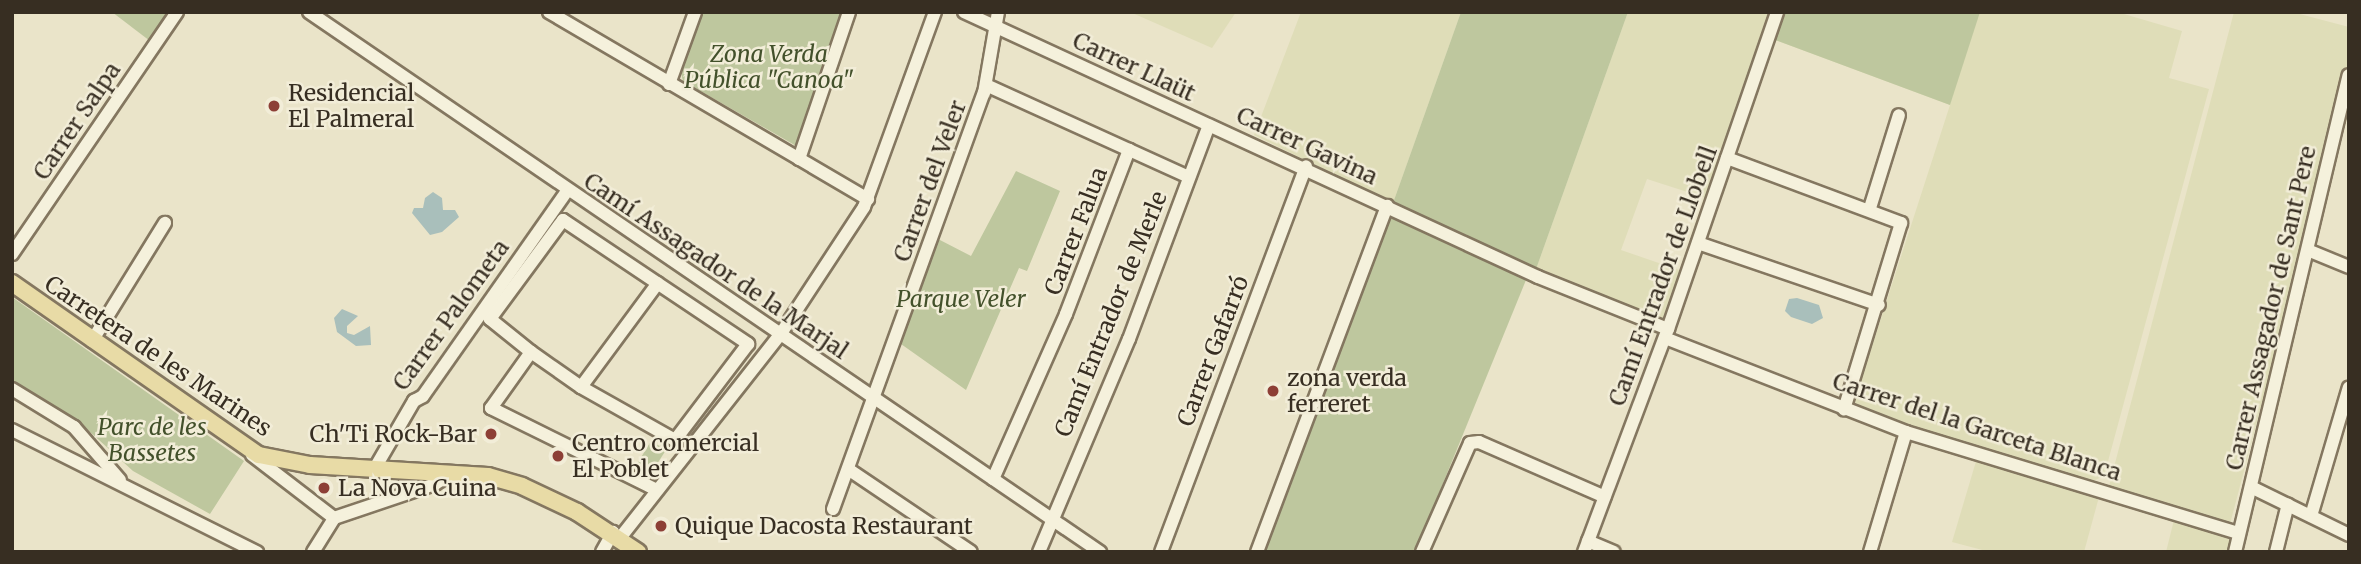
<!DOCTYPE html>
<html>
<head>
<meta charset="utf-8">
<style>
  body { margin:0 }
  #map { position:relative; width:2361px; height:564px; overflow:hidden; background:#eae4c9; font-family:Merriweather,serif }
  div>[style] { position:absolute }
  .farmland>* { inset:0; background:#dfddb8 }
  .green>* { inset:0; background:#bec79e }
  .water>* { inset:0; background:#a9bfbb }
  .roads { filter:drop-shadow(2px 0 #847760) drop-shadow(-2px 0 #847760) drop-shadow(0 2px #847760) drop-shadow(0 -2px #847760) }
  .minor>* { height:12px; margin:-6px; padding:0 6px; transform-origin:6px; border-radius:6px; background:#f5f1dc }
  .major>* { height:16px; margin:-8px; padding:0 8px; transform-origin:8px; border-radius:8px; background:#e8dba6 }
  .dots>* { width:19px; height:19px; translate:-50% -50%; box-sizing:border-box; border:4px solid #f2edd8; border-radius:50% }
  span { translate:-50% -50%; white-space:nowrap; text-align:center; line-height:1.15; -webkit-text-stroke:5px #f2edd8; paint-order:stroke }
  .park-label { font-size:23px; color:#43512b; font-style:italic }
  .street-label { font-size:23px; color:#372e22 }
  .poi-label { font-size:23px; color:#372e22 }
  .left { translate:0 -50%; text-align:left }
  .right { translate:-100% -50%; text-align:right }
  .frame { position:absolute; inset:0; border:14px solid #372e22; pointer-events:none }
</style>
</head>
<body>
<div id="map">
  <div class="farmland">
    <div style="clip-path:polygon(1130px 12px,1236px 12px,1212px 48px)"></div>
    <div style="clip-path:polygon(1301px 12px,1461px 12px,1393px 203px,1254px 135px)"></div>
    <div style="clip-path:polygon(1628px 12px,2117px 12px,2182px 31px,2169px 78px,2209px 89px,2104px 476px,2093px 481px,1981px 446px,1902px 427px,1852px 408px,1950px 105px,1762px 35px,1706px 198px,1647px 179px,1621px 250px,1682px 271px,1664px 323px,1535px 272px)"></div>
    <div style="clip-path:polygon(2234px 12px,2292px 12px,2349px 27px,2349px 61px,2322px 151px,2304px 243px,2230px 524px,2109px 486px)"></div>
    <div style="clip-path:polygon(1977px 458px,2099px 497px,2084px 552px,1990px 552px,1952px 542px)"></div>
    <div style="clip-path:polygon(2174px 520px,2229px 538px,2229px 552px,2166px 552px)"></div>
  </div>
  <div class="green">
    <div style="clip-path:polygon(112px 12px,169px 12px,150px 41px)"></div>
    <div style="clip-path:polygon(703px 12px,845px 12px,798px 147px,683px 81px,681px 73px)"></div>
    <div style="clip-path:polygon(1461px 12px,1628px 12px,1535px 272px,1393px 203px)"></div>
    <div style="clip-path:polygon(1770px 12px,1980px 12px,1950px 105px,1762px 35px)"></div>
    <div style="clip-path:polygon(1016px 171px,1060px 191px,1027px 271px,1019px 268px,966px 390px,901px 344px,938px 239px,971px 256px)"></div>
    <div style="clip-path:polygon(1390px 212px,1528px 275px,1415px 552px,1264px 552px)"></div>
    <div style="clip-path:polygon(12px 297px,244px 461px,210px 514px,133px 471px,77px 420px,12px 383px)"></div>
    <div style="clip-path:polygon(651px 441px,666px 450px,648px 478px,634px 469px)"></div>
  </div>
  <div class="water">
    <div style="clip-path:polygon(433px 192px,442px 198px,443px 210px,455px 210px,459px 217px,442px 232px,430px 235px,412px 213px,414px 208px,423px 208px,425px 198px)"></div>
    <div style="clip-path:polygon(1797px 298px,1819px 305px,1823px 318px,1812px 324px,1791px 317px,1785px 311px,1789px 299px)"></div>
    <div style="clip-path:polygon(342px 309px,358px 316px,347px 326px,347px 333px,354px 335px,370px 326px,371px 345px,356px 346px,337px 332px,334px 318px)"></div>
  </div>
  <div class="roads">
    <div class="minor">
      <div style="left:309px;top:12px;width:958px;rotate:34.32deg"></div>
      <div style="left:549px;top:12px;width:370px;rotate:30.4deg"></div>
      <div style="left:964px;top:12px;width:632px;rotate:24.78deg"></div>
      <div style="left:1538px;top:277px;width:140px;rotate:21.8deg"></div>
      <div style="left:669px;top:84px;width:77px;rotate:-70.1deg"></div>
      <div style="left:986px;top:85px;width:223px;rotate:24.4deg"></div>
      <div style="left:1727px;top:158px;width:186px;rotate:20.5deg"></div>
      <div style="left:1901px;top:223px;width:195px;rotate:107deg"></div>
      <div style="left:799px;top:159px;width:155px;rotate:-71.2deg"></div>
      <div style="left:1870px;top:208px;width:97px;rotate:-72.7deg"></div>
      <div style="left:1698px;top:243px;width:191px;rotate:18.9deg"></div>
      <div style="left:2310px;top:251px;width:42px;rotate:22.3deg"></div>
      <div style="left:12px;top:254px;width:293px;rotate:-55.7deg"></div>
      <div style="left:1665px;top:338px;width:259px;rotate:21.3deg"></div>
      <div style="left:1906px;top:432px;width:348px;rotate:16.9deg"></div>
      <div style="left:92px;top:341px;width:139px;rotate:-58.3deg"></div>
      <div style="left:531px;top:352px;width:53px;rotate:-141.2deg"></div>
      <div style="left:490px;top:319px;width:123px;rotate:-53.6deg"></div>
      <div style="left:563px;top:220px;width:223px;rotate:33.8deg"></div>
      <div style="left:748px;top:344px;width:121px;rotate:127.2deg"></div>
      <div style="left:675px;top:440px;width:108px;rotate:-150.6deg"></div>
      <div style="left:581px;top:387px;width:61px;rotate:-145deg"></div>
      <div style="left:531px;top:352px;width:69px;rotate:125.5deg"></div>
      <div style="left:491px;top:408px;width:183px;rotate:26.3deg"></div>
      <div style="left:581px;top:387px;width:129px;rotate:-53.5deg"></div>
      <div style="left:12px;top:389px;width:73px;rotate:31.5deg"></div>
      <div style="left:74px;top:427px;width:70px;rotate:49deg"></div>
      <div style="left:12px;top:430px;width:274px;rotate:26.5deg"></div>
      <div style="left:252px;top:455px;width:103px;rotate:37.5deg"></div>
      <div style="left:334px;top:518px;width:107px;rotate:-18.6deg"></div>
      <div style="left:435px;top:484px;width:20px;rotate:-33deg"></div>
      <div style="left:375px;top:468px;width:78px;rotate:-59.8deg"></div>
      <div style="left:414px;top:401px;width:10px;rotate:-29deg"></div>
      <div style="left:423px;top:396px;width:252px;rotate:-54.9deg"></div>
      <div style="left:848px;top:469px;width:148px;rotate:34deg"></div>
      <div style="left:993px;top:479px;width:180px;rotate:-66.1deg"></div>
      <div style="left:1066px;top:314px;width:176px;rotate:-69deg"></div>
      <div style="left:2251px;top:487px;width:109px;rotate:26.1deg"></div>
      <div style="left:833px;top:509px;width:443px;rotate:-70.1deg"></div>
      <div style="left:984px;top:93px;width:82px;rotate:-80.2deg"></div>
      <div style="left:2311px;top:516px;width:134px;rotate:-73.6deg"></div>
      <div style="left:620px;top:538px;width:258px;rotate:-51.8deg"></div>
      <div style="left:780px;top:335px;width:153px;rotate:-56.7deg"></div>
      <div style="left:864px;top:207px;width:208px;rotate:-70deg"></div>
      <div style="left:1588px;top:541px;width:28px;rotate:23deg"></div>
      <div style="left:313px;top:552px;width:40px;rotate:-58deg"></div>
      <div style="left:602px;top:552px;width:23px;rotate:-61deg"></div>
      <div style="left:1039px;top:552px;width:231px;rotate:-67.1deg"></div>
      <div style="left:1129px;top:339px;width:228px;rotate:-69.5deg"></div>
      <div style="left:1161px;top:552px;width:412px;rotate:-69.4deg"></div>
      <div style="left:1257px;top:552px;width:370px;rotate:-69.4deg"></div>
      <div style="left:1422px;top:552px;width:119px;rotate:-66.2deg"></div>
      <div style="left:1470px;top:443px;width:9px;rotate:-6deg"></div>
      <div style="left:1479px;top:442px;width:137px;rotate:23.6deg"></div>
      <div style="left:1584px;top:552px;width:238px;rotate:-69.4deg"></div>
      <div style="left:1668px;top:329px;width:335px;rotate:-71deg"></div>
      <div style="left:1870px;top:552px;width:125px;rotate:-73.3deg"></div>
      <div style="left:2235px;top:552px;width:490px;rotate:-76.6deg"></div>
      <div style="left:2276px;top:552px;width:49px;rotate:-76deg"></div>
    </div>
    <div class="major">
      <div style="left:12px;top:283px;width:301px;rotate:34.9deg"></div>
      <div style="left:259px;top:455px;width:52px;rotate:11.1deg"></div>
      <div style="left:310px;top:465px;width:178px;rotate:3.5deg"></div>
      <div style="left:488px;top:476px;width:35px;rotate:16deg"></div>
      <div style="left:522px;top:486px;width:61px;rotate:25.3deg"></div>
      <div style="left:577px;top:512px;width:73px;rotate:33.3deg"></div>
    </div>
  </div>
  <div class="dots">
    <div style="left:274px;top:106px;background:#8d3f36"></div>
    <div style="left:1273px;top:391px;background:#8d3f36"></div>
    <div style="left:491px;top:434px;background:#8d3f36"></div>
    <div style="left:558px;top:456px;background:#8d3f36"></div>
    <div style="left:324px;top:488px;background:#8d3f36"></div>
    <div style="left:661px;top:526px;background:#8d3f36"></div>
  </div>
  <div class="park-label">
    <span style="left:769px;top:67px">Zona Verda<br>Pública "Canoa"</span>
    <span style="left:961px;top:299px">Parque Veler</span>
    <span style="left:152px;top:440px">Parc de les<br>Bassetes</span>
  </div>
  <div class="street-label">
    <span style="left:1134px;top:67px;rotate:25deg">Carrer Llaüt</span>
    <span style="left:77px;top:121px;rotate:-56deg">Carrer Salpa</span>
    <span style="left:1307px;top:146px;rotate:25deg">Carrer Gavina</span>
    <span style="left:930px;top:181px;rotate:-70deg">Carrer del Veler</span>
    <span style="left:1076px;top:231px;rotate:-69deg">Carrer Falua</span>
    <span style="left:716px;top:266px;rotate:34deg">Camí Assagador de la Marjal</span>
    <span style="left:1663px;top:276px;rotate:-70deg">Camí Entrador de Llobell</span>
    <span style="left:2271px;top:308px;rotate:-77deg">Carrer Assagador de Sant Pere</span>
    <span style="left:1111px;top:314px;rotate:-68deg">Camí Entrador de Merle</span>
    <span style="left:451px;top:315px;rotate:-54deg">Carrer Palometa</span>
    <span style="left:1213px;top:351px;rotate:-69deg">Carrer Gafarró</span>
    <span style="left:158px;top:356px;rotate:34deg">Carretera de les Marines</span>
    <span style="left:1977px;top:427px;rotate:18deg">Carrer del la Garceta Blanca</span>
  </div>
  <div class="poi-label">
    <span class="left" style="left:288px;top:106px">Residencial<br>El Palmeral</span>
    <span class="left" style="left:1287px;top:391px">zona verda<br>ferreret</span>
    <span class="right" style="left:477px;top:434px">Ch'Ti Rock-Bar</span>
    <span class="left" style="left:572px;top:456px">Centro comercial<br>El Poblet</span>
    <span class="left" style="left:338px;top:488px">La Nova Cuina</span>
    <span class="left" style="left:675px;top:526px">Quique Dacosta Restaurant</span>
  </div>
  <div class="frame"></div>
</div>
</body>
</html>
